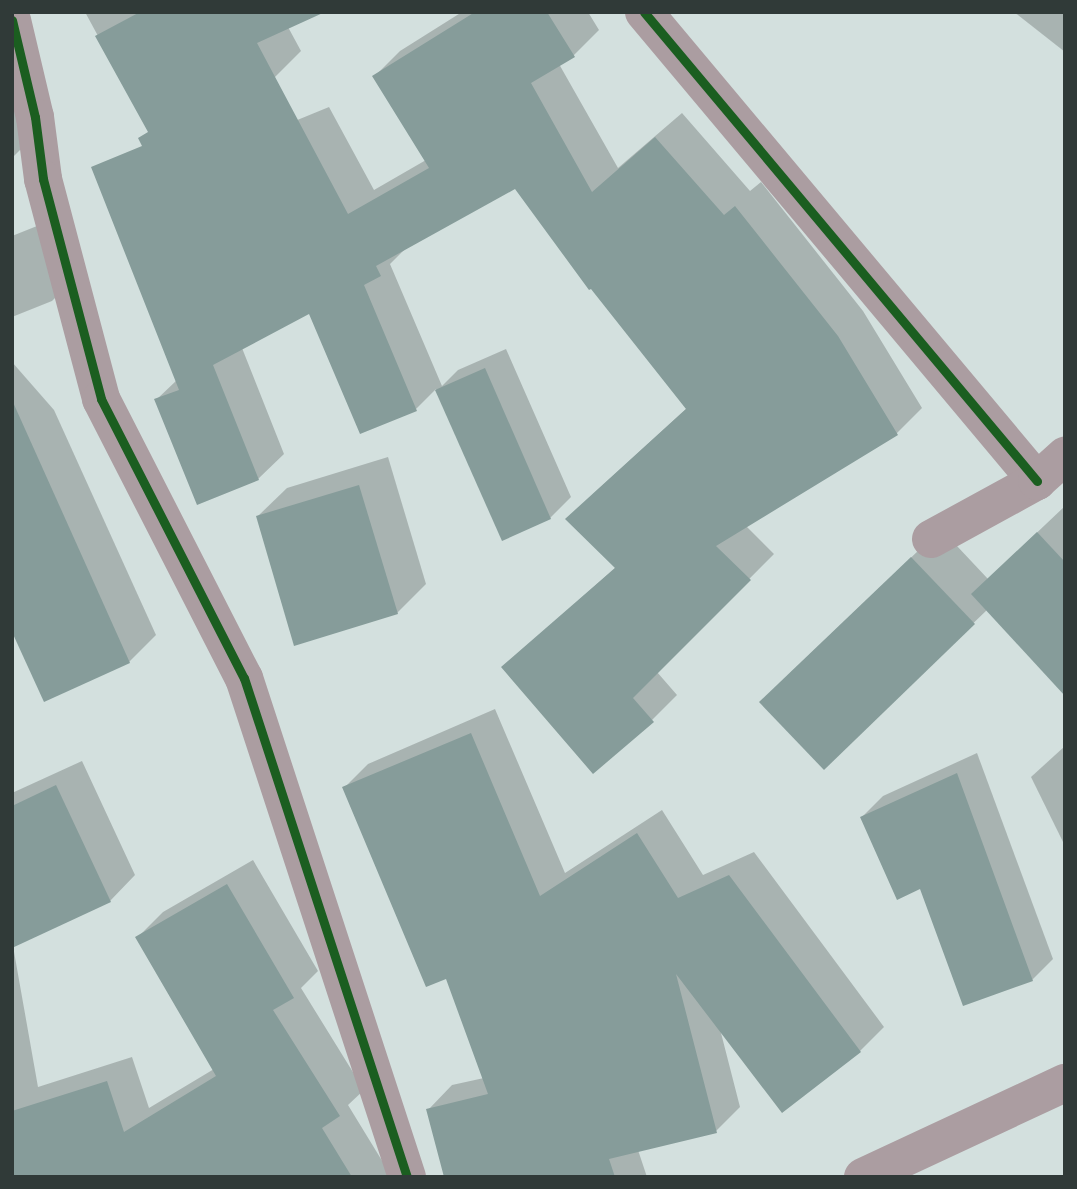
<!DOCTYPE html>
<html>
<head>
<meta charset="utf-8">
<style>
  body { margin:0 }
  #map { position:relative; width:1077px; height:1189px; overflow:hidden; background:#d3e0de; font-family:"Fira Sans Condensed",sans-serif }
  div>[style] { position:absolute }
  .shadow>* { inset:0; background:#0003 }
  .building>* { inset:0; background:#869c9a }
  .street>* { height:38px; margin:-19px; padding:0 19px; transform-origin:19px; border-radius:19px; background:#ab9da1 }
  .cycleway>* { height:9px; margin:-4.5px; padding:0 4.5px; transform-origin:4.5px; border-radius:4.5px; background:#1b5e20 }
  span { translate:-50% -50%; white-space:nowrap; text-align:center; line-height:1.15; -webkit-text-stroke:7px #cde6e2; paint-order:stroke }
  .frame { position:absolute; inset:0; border:14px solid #303a38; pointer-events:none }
</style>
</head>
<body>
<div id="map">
  <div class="shadow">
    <div style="clip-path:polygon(85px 12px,318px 12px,288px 27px,301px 51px,275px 77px,143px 119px)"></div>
    <div style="clip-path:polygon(462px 12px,588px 12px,599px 30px,574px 55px,559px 64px,618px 168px,682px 113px,750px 191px,761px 182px,863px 311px,922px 408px,897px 433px,745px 525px,774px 554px,657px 672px,677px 695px,652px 720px,504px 667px,616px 567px,593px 494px,687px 408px,515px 186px,405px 249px,390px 264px,442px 386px,458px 370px,506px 349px,571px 497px,550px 518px,503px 539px,436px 389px,416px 409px,310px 312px,242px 348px,284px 454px,258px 479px,156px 400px,177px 380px,136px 186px,329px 107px,374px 190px,426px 160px,375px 76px,400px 51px)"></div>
    <div style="clip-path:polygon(1014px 12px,1065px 12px,1065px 52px)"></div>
    <div style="clip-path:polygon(12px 72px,34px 136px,12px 158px)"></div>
    <div style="clip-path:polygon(57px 218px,78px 275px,52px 301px,12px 317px,12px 236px)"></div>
    <div style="clip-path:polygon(12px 362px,54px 410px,156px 635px,129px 662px,12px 628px)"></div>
    <div style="clip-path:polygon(388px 457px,426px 584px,397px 613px,258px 516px,287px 488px)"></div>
    <div style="clip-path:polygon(1065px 506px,1065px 693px,988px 609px,824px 767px,790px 673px,941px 529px,988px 579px)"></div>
    <div style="clip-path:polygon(495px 709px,565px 873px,662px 810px,703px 875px,754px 852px,884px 1027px,860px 1051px,720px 1029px,740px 1107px,716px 1131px,638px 1150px,647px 1177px,446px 1177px,428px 1110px,452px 1085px,484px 1078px,447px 977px,344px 788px,368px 764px)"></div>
    <div style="clip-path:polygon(1065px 746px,1065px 846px,1031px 777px)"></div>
    <div style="clip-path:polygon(977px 753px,1053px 959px,1032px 980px,921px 887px,862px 817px,883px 796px)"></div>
    <div style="clip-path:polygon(82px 761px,135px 875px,110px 901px,13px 946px,38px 1087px,132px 1057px,149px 1108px,214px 1069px,138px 937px,163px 912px,253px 860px,318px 971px,301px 988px,364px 1090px,348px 1105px,392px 1177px,12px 1177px,12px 793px)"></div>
  </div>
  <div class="building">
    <div style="clip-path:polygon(140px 12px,325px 12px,257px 43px,348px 214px,429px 168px,372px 76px,475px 12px,547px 12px,575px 57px,531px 83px,592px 192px,655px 137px,724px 215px,735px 206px,838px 336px,898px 435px,716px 546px,751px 580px,633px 698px,654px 722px,593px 774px,501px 667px,615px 568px,565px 519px,686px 409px,591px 289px,589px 290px,515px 189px,376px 266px,381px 276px,364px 285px,417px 411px,360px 434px,309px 314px,213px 365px,259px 480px,197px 505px,154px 399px,179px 390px,91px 167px,142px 146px,138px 138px,148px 132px,95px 36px)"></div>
    <div style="clip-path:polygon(485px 368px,551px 519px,502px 541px,435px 390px)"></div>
    <div style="clip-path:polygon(12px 400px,130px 663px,44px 702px,12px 632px)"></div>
    <div style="clip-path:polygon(359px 485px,398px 614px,294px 646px,256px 516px)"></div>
    <div style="clip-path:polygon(1037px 532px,1065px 562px,1065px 696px,971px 594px)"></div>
    <div style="clip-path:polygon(911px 557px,975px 624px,824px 770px,759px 702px)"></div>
    <div style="clip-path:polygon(471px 733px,540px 896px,637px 833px,678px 898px,729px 875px,861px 1052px,782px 1113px,676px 974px,717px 1133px,609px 1159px,615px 1177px,444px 1177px,426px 1109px,488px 1094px,446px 979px,426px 987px,342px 787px)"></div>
    <div style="clip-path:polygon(957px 773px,1033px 981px,963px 1006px,920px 889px,897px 900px,860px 817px)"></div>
    <div style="clip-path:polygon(56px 785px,111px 902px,12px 948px,12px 806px)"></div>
    <div style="clip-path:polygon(227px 884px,294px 998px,273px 1010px,340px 1116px,322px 1128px,352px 1177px,12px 1177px,12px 1111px,107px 1081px,124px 1132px,216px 1076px,135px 937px)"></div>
  </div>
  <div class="street">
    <div style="left:644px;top:12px;width:612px;rotate:50.04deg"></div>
    <div style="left:12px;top:20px;width:100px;rotate:76.7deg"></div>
    <div style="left:35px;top:117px;width:63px;rotate:82.6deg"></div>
    <div style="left:43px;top:179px;width:228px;rotate:75.2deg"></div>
    <div style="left:101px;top:399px;width:314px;rotate:62.9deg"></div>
    <div style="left:244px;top:678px;width:525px;rotate:71.91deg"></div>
    <div style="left:931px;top:539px;width:121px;rotate:-28.7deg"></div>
    <div style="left:1037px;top:481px;width:38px;rotate:-42deg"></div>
    <div style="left:863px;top:1177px;width:223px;rotate:-25deg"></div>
  </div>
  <div class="cycleway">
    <div style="left:644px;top:12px;width:612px;rotate:50.04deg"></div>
    <div style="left:12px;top:20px;width:100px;rotate:76.7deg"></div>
    <div style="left:35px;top:117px;width:63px;rotate:82.6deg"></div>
    <div style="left:43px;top:179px;width:228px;rotate:75.2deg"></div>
    <div style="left:101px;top:399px;width:314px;rotate:62.9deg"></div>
    <div style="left:244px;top:678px;width:525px;rotate:71.91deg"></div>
  </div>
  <div class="frame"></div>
</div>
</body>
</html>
